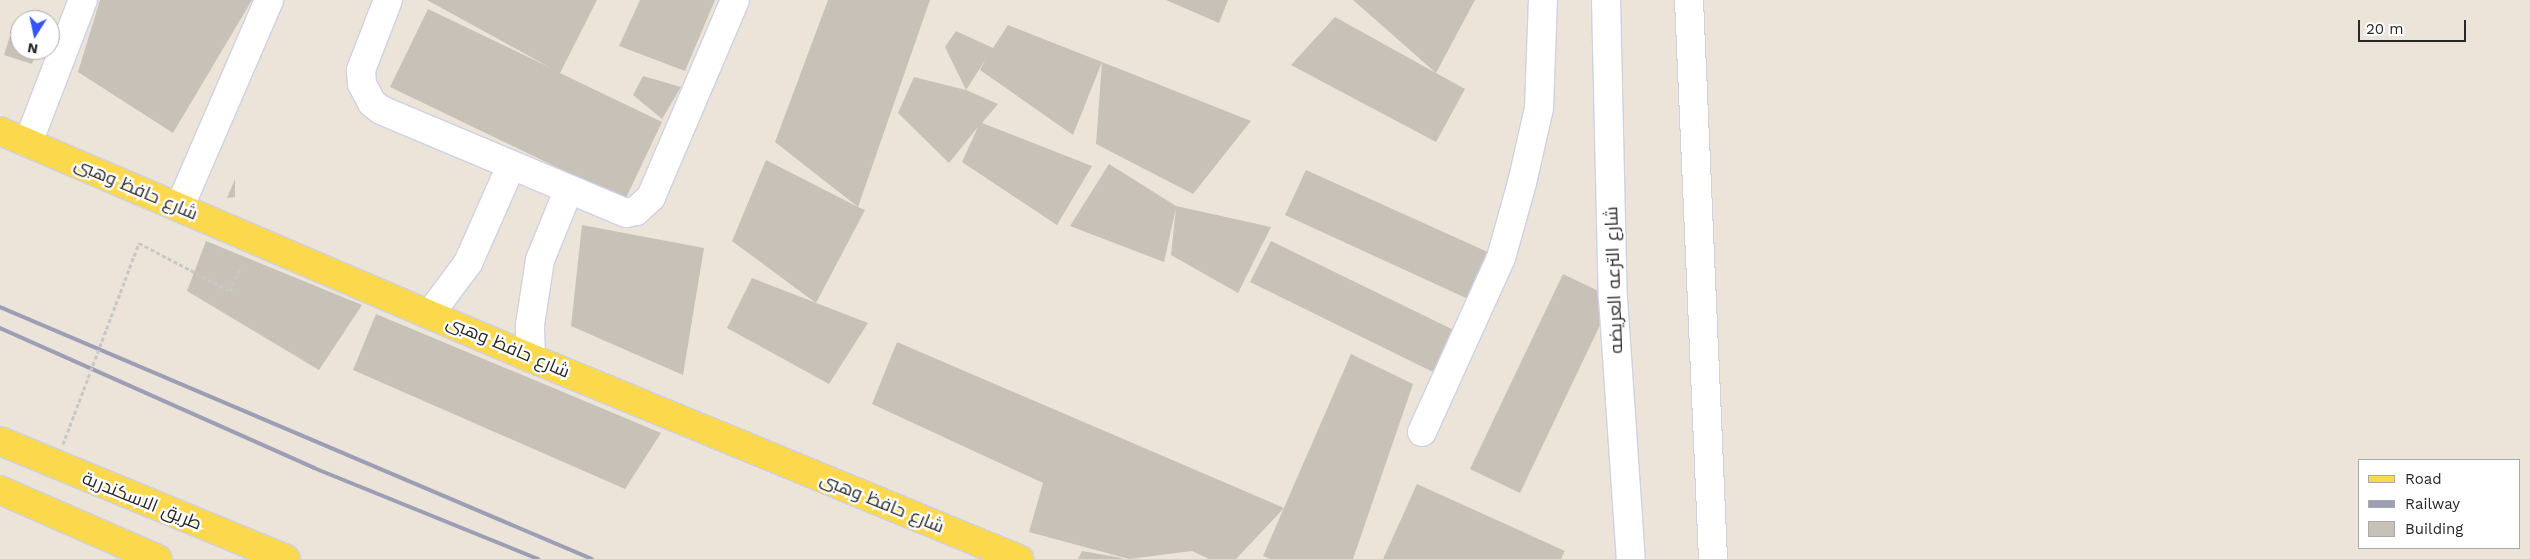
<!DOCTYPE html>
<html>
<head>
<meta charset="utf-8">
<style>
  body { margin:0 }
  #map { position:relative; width:2530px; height:559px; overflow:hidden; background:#ece4d8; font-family:"Work Sans",Cairo,sans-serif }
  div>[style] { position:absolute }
  .building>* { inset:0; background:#c7c1b8 }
  .path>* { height:3px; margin-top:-1.5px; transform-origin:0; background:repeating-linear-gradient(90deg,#c7c7c7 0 4px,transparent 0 6.5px) }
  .roads { filter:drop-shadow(1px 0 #cdd1e3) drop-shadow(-1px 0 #cdd1e3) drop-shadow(0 1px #cdd1e3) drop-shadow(0 -1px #cdd1e3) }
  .minor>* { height:28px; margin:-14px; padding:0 14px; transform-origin:14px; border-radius:14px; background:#fff }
  .major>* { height:28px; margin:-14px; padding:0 14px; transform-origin:14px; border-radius:14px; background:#fcd84d }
  .rail>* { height:4px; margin:-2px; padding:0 2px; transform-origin:2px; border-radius:2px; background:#9b9eb5 }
  .path-bridge>* { height:3px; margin-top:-1.5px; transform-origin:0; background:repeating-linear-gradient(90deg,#c7c7c7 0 4px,transparent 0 6.5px) }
  span { translate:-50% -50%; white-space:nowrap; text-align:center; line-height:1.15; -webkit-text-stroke:4.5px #fff; paint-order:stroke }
  .street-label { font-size:18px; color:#282828 }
  .legend { position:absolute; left:2358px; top:459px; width:162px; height:90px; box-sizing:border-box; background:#fff; border:1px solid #a9a9a9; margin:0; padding:6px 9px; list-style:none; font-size:15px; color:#282828 }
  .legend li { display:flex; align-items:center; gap:10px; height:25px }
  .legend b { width:25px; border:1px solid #a9a9a9 }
  .north { position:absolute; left:10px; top:10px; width:50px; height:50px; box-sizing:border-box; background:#fff; border:1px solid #a9a9a9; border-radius:50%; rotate:190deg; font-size:14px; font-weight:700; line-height:20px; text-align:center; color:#282828 }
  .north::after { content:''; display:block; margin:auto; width:18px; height:22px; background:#3253ff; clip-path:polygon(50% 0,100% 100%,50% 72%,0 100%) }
  .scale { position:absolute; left:2358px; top:20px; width:108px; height:22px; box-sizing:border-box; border:2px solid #282828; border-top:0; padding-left:6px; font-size:15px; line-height:18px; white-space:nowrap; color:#282828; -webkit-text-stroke:4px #fff; paint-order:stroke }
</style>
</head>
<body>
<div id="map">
  <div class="building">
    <div style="clip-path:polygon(100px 0,252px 0,173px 133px,78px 72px)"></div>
    <div style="clip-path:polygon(427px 0,597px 0,560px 73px,662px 122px,625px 200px,390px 87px,428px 9px,551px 68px)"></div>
    <div style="clip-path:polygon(640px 0,715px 0,685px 71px,619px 46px)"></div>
    <div style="clip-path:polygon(828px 0,930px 0,858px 207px,865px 210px,816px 303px,732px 241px,766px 160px,858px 207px,775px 142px)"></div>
    <div style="clip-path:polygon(1166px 0,1228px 0,1219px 23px)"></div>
    <div style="clip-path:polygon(1353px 0,1475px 0,1436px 73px,1465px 89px,1436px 142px,1291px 65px,1335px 17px,1436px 73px)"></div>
    <div style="clip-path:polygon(1008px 25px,1102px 62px,1251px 121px,1193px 194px,1096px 144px,1102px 62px,1073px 135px,980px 70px,986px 59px,966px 90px,998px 104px,982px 123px,1092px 166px,1057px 225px,962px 162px,978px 127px,949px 163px,898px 113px,914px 77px,966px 90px,945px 47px,956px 31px,993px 48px)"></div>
    <div style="clip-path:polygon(10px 36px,20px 39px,20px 50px,37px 50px,32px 64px,4px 55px)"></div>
    <div style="clip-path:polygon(643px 76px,681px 87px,662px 119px,633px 95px)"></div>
    <div style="clip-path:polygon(1109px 164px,1176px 206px,1271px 227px,1238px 293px,1171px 255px,1176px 208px,1164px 262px,1070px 226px)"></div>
    <div style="clip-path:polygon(1306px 170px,1501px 258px,1479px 304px,1285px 215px)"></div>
    <div style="clip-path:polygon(235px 179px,235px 197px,227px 198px)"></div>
    <div style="clip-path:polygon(582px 225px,704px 248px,683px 375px,571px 326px)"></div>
    <div style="clip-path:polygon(206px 241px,362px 305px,319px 370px,187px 291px)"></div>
    <div style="clip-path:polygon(1271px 241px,1466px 336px,1445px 378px,1250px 282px)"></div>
    <div style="clip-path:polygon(1563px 274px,1613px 298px,1520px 493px,1470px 469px)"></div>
    <div style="clip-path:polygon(752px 278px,868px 323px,829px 384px,727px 328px)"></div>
    <div style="clip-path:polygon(376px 314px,661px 433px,625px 489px,353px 370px)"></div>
    <div style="clip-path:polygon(897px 342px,1284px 508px,1236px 559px,1209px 559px,1192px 551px,1129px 559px,1029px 532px,1043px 483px,872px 404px)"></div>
    <div style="clip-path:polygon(1351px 354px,1413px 384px,1353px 559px,1271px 559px,1263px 556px)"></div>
    <div style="clip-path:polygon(1417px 484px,1565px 551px,1561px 559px,1383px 559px)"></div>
    <div style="clip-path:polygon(1082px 551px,1122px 558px,1122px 559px,1078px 559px)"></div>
  </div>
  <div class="path">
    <div style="left:139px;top:243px;width:103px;rotate:27.8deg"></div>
    <div style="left:230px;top:291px;width:24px;rotate:-66deg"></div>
  </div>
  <div class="roads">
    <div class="minor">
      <div style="left:388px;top:0;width:75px;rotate:111.1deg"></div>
      <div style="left:361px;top:70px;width:14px;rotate:86deg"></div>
      <div style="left:362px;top:84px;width:21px;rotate:62deg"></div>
      <div style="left:372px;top:103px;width:11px;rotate:38deg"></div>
      <div style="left:381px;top:110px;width:266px;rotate:22.8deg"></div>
      <div style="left:626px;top:213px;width:10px;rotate:-11deg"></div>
      <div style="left:636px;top:211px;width:21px;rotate:-43deg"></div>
      <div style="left:651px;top:197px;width:214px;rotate:-66.9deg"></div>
      <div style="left:1606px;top:0;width:298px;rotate:88.7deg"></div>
      <div style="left:1613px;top:298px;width:262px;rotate:86.1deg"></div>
      <div style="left:1689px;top:0;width:560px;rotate:87.54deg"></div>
      <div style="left:28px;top:143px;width:153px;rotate:-69deg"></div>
      <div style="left:180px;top:206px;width:224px;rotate:-66.6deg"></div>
      <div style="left:430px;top:314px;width:64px;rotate:-53.3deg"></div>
      <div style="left:468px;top:263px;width:106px;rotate:-66.1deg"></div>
      <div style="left:531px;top:358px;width:33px;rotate:-92deg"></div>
      <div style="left:530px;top:325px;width:66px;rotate:-81.3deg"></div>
      <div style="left:540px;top:260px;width:74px;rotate:-67.9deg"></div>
      <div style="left:1422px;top:432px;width:191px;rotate:-65.6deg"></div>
      <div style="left:1501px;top:258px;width:78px;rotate:-74.4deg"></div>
      <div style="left:1522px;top:183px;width:77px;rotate:-77.2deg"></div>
      <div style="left:1539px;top:108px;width:108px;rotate:-87.9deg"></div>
    </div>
    <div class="major">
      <div style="left:0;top:131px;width:577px;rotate:23.15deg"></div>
      <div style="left:531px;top:358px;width:528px;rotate:22.39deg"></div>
      <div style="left:0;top:441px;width:309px;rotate:22.4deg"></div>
      <div style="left:0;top:490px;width:172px;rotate:23.6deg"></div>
    </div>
  </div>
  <div class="rail">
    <div style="left:0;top:307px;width:643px;rotate:23.06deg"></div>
    <div style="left:0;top:328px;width:344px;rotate:24deg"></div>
    <div style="left:314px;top:468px;width:242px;rotate:22.1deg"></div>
  </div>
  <div class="path-bridge">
    <div style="left:63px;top:444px;width:215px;rotate:-69.3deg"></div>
  </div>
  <div class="street-label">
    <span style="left:136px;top:189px;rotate:23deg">شارع حافظ وهبى</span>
    <span style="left:1614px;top:280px;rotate:-92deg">شارع الترعه العريضه</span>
    <span style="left:508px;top:347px;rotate:23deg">شارع حافظ وهبى</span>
    <span style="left:142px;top:501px;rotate:22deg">طريق الاسكندرية</span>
    <span style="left:882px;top:503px;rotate:22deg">شارع حافظ وهبى</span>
  </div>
  <ul class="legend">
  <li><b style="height:6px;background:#fcd84d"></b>Road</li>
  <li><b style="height:6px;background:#9b9eb5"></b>Railway</li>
  <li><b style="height:14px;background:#c7c1b8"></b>Building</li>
  </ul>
  <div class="north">N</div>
  <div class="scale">20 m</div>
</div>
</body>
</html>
